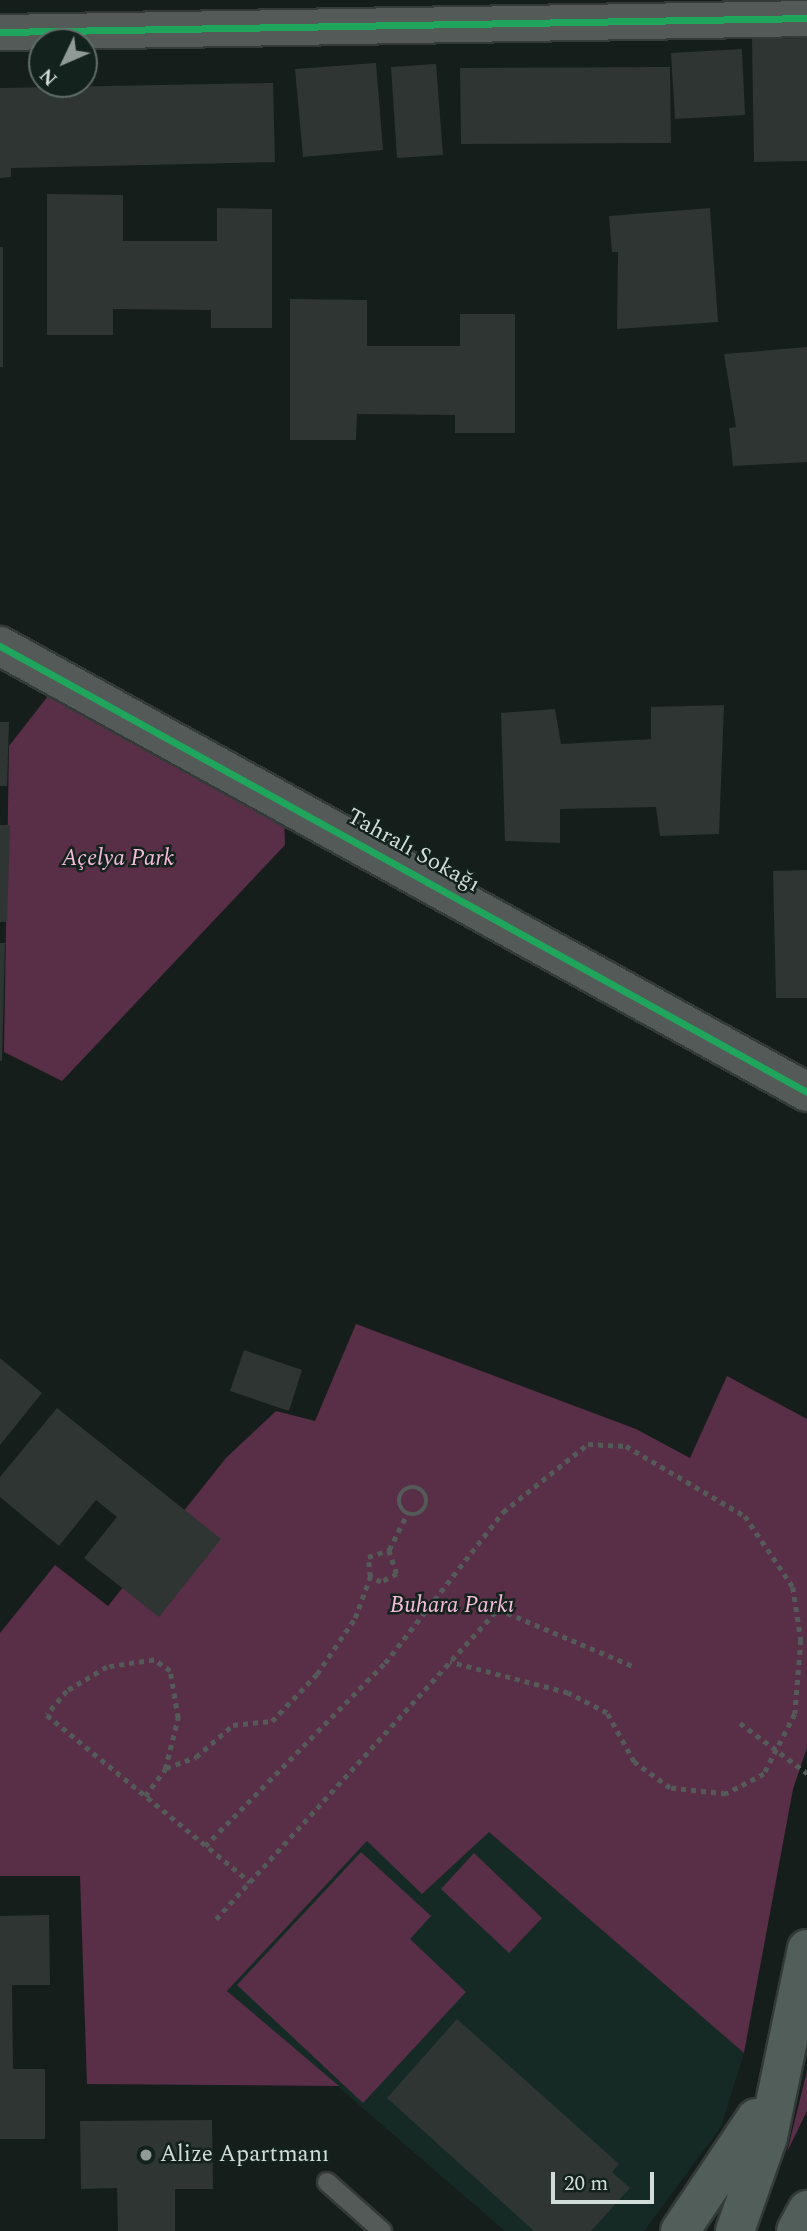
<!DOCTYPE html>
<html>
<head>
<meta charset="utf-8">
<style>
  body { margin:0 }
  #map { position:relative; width:807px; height:2231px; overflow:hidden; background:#161e1c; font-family:Spectral,serif }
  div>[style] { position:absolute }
  .built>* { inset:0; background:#152a24 }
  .green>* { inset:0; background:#592e47 }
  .building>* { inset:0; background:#2e3533 }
  .path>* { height:4.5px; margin-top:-2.25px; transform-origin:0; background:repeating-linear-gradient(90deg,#545a58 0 5px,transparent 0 10px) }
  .path>.ring { margin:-2.25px; padding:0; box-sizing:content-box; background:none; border:4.5px solid #545a58; border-radius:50% }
  .roads { filter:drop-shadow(2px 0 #343a38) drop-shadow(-2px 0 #343a38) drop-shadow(0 2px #343a38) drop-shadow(0 -2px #343a38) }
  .service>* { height:18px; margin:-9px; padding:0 9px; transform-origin:9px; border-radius:9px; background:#535a58 }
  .minor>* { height:35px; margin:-17.5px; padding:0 17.5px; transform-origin:17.5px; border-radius:17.5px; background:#535a58 }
  .tertiary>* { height:38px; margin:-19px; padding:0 19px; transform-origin:19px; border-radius:19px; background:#535a58 }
  .primary>* { height:38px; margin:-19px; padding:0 19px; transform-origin:19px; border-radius:19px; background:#525e5a }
  .cycleway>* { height:7px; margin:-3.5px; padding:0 3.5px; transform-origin:3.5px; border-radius:3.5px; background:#20a55d }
  .dots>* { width:19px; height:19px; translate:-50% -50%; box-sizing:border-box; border:4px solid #13221d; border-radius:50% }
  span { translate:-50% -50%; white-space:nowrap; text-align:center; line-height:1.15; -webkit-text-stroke:5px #13221d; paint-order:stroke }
  .street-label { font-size:23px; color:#d2dcd8 }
  .park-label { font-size:23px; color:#f8bcdc; font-style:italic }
  .poi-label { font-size:23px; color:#d2dcd8 }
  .left { translate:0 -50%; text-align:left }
  .north { position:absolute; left:28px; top:28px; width:70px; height:70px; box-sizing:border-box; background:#13221d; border:2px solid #5f6c68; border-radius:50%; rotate:226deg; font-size:19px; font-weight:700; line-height:28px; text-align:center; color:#d2dcd8 }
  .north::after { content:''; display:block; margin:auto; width:24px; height:32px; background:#909a96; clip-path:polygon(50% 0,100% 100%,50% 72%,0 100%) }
  .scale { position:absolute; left:551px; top:2172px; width:103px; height:32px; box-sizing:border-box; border:4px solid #d2dcd8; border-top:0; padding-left:9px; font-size:21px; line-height:24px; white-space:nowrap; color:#d2dcd8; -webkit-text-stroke:5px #13221d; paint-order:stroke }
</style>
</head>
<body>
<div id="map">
  <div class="built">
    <div style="clip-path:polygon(489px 1832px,744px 2053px,721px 2127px,644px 2231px,505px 2231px,227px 1991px,367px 1841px)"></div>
  </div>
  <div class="green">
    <div style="clip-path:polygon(48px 696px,284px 818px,285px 845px,62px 1081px,4px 1052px,9px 746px)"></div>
    <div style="clip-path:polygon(356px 1324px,636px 1429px,690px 1458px,727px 1376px,807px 1419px,807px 1748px,793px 1789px,744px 2053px,489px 1832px,422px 1894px,367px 1841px,227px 1991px,339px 2086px,87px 2084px,80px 1876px,0 1876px,0 1633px,55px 1565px,108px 1606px,226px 1458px,276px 1411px,315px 1421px)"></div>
    <div style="clip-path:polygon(361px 1852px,431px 1916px,410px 1939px,466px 1992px,363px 2103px,237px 1985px)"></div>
    <div style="clip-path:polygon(474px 1853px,542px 1918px,509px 1953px,441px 1889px)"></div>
    <div style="clip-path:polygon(807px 2071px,807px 2111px,787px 2152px)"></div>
  </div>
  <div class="building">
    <div style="clip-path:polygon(807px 38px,807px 161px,754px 162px,752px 39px)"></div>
    <div style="clip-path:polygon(742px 49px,745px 115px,675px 119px,671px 53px)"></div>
    <div style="clip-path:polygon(376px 63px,383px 150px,303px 157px,295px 69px)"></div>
    <div style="clip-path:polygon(436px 64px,443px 155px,397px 158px,391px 67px)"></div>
    <div style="clip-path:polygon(670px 67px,671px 143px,461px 144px,460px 68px)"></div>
    <div style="clip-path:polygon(273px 83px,275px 162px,11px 168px,11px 177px,0 178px,0 88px)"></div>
    <div style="clip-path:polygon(47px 194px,123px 195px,123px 241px,217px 241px,217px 208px,272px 209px,272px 328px,211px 328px,211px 310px,113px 309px,113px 335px,47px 335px)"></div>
    <div style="clip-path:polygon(710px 208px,718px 322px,617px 329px,618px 252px,612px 252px,609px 216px)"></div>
    <div style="clip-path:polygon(0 247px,3px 247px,3px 367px,0 367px)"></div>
    <div style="clip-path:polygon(290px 299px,367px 300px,367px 346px,460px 346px,460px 314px,515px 314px,515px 433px,455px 433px,455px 415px,357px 414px,356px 440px,290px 440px)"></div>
    <div style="clip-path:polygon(807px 347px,807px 462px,733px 466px,729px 428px,736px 427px,724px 354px)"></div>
    <div style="clip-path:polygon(724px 705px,719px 834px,660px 836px,656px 807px,560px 809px,560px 843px,505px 841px,501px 713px,555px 709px,561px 744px,651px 739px,651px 707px)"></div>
    <div style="clip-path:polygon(0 722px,9px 722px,7px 786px,0 786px)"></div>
    <div style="clip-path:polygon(0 825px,10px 825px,7px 922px,0 922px)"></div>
    <div style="clip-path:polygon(807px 870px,807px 998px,776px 998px,773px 871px)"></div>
    <div style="clip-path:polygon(0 943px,5px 943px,2px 1061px,0 1061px)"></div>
    <div style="clip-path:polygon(244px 1350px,302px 1370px,289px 1411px,230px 1391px)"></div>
    <div style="clip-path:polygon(0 1358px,42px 1393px,0 1445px)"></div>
    <div style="clip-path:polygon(57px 1408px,221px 1539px,159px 1617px,84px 1558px,117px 1517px,96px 1500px,59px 1546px,0 1497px,0 1477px)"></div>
    <div style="clip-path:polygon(49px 1915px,50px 1985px,12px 1985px,13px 2069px,45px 2069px,45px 2139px,0 2139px,0 1916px)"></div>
    <div style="clip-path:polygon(457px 2019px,619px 2164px,612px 2172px,630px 2188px,591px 2231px,534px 2231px,387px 2098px)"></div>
    <div style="clip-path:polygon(212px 2120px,213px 2189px,175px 2189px,175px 2231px,118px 2231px,117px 2188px,81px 2189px,80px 2121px)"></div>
  </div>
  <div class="path">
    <div class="ring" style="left:399px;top:1487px;width:23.5px;height:23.5px"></div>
    <div style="left:389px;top:1550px;width:40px;rotate:-63.4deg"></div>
    <div style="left:740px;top:1723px;width:84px;rotate:36.7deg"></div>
    <div style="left:166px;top:1768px;width:32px;rotate:-20deg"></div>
    <div style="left:196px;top:1757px;width:49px;rotate:-40.9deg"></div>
    <div style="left:233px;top:1725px;width:39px;rotate:-6deg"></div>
    <div style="left:272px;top:1721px;width:65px;rotate:-46.2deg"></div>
    <div style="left:317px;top:1674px;width:68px;rotate:-55.8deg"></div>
    <div style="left:355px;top:1618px;width:44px;rotate:-69.9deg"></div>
    <div style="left:370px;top:1577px;width:20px;rotate:-96deg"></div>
    <div style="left:368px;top:1557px;width:22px;rotate:-18deg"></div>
    <div style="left:389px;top:1550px;width:25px;rotate:72deg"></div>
    <div style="left:397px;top:1574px;width:18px;rotate:153deg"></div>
    <div style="left:381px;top:1582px;width:12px;rotate:-156deg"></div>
    <div style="left:145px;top:1796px;width:34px;rotate:-53deg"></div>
    <div style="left:165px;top:1769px;width:53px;rotate:-75.7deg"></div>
    <div style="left:178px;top:1718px;width:48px;rotate:-99.7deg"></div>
    <div style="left:170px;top:1671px;width:19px;rotate:-145deg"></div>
    <div style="left:154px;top:1660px;width:48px;rotate:171.5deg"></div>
    <div style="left:107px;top:1667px;width:47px;rotate:149deg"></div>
    <div style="left:67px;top:1691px;width:31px;rotate:130deg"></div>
    <div style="left:47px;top:1715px;width:263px;rotate:39.4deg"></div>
    <div style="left:205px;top:1846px;width:257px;rotate:-45.5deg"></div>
    <div style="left:385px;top:1663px;width:192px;rotate:-52deg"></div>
    <div style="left:503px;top:1512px;width:109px;rotate:-38.7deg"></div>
    <div style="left:588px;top:1444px;width:38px;rotate:3deg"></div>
    <div style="left:626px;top:1446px;width:138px;rotate:30.5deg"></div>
    <div style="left:745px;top:1516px;width:86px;rotate:55.9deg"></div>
    <div style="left:793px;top:1587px;width:54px;rotate:81.4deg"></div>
    <div style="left:801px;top:1640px;width:74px;rotate:94.6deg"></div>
    <div style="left:795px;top:1714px;width:68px;rotate:117.3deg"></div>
    <div style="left:764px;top:1774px;width:43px;rotate:152.2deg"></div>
    <div style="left:726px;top:1794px;width:56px;rotate:-173.9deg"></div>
    <div style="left:670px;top:1788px;width:44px;rotate:-144.2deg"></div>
    <div style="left:634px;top:1762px;width:56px;rotate:-118.9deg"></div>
    <div style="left:607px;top:1713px;width:44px;rotate:-152.9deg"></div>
    <div style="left:568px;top:1693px;width:122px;rotate:-165.3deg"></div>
    <div style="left:216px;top:1919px;width:419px;rotate:-47.7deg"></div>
    <div style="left:498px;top:1609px;width:149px;rotate:22.9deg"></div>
  </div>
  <div class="roads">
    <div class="service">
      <div style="left:327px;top:2182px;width:74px;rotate:41.7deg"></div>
    </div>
    <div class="minor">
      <div style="left:0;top:32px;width:807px;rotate:-0.99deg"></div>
    </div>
    <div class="tertiary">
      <div style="left:0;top:646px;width:922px;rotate:28.93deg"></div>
    </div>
    <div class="primary">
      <div style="left:680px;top:2231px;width:136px;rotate:-56.1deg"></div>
      <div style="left:735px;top:2231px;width:100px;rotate:-70.7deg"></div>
      <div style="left:768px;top:2137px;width:192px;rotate:-78.3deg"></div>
      <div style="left:796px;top:2231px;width:24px;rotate:-62deg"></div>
    </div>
  </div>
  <div class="cycleway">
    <div style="left:0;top:32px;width:807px;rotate:-0.99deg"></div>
    <div style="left:0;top:646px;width:922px;rotate:28.93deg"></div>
  </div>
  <div class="dots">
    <div style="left:146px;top:2155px;background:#909a96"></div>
  </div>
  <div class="street-label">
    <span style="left:413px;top:851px;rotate:29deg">Tahralı Sokağı</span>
  </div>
  <div class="park-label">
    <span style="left:118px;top:859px">Açelya Park</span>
    <span style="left:452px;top:1606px">Buhara Parkı</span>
  </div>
  <div class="poi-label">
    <span class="left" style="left:160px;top:2155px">Alize Apartmanı</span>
  </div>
  <div class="north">N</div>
  <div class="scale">20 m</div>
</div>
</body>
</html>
